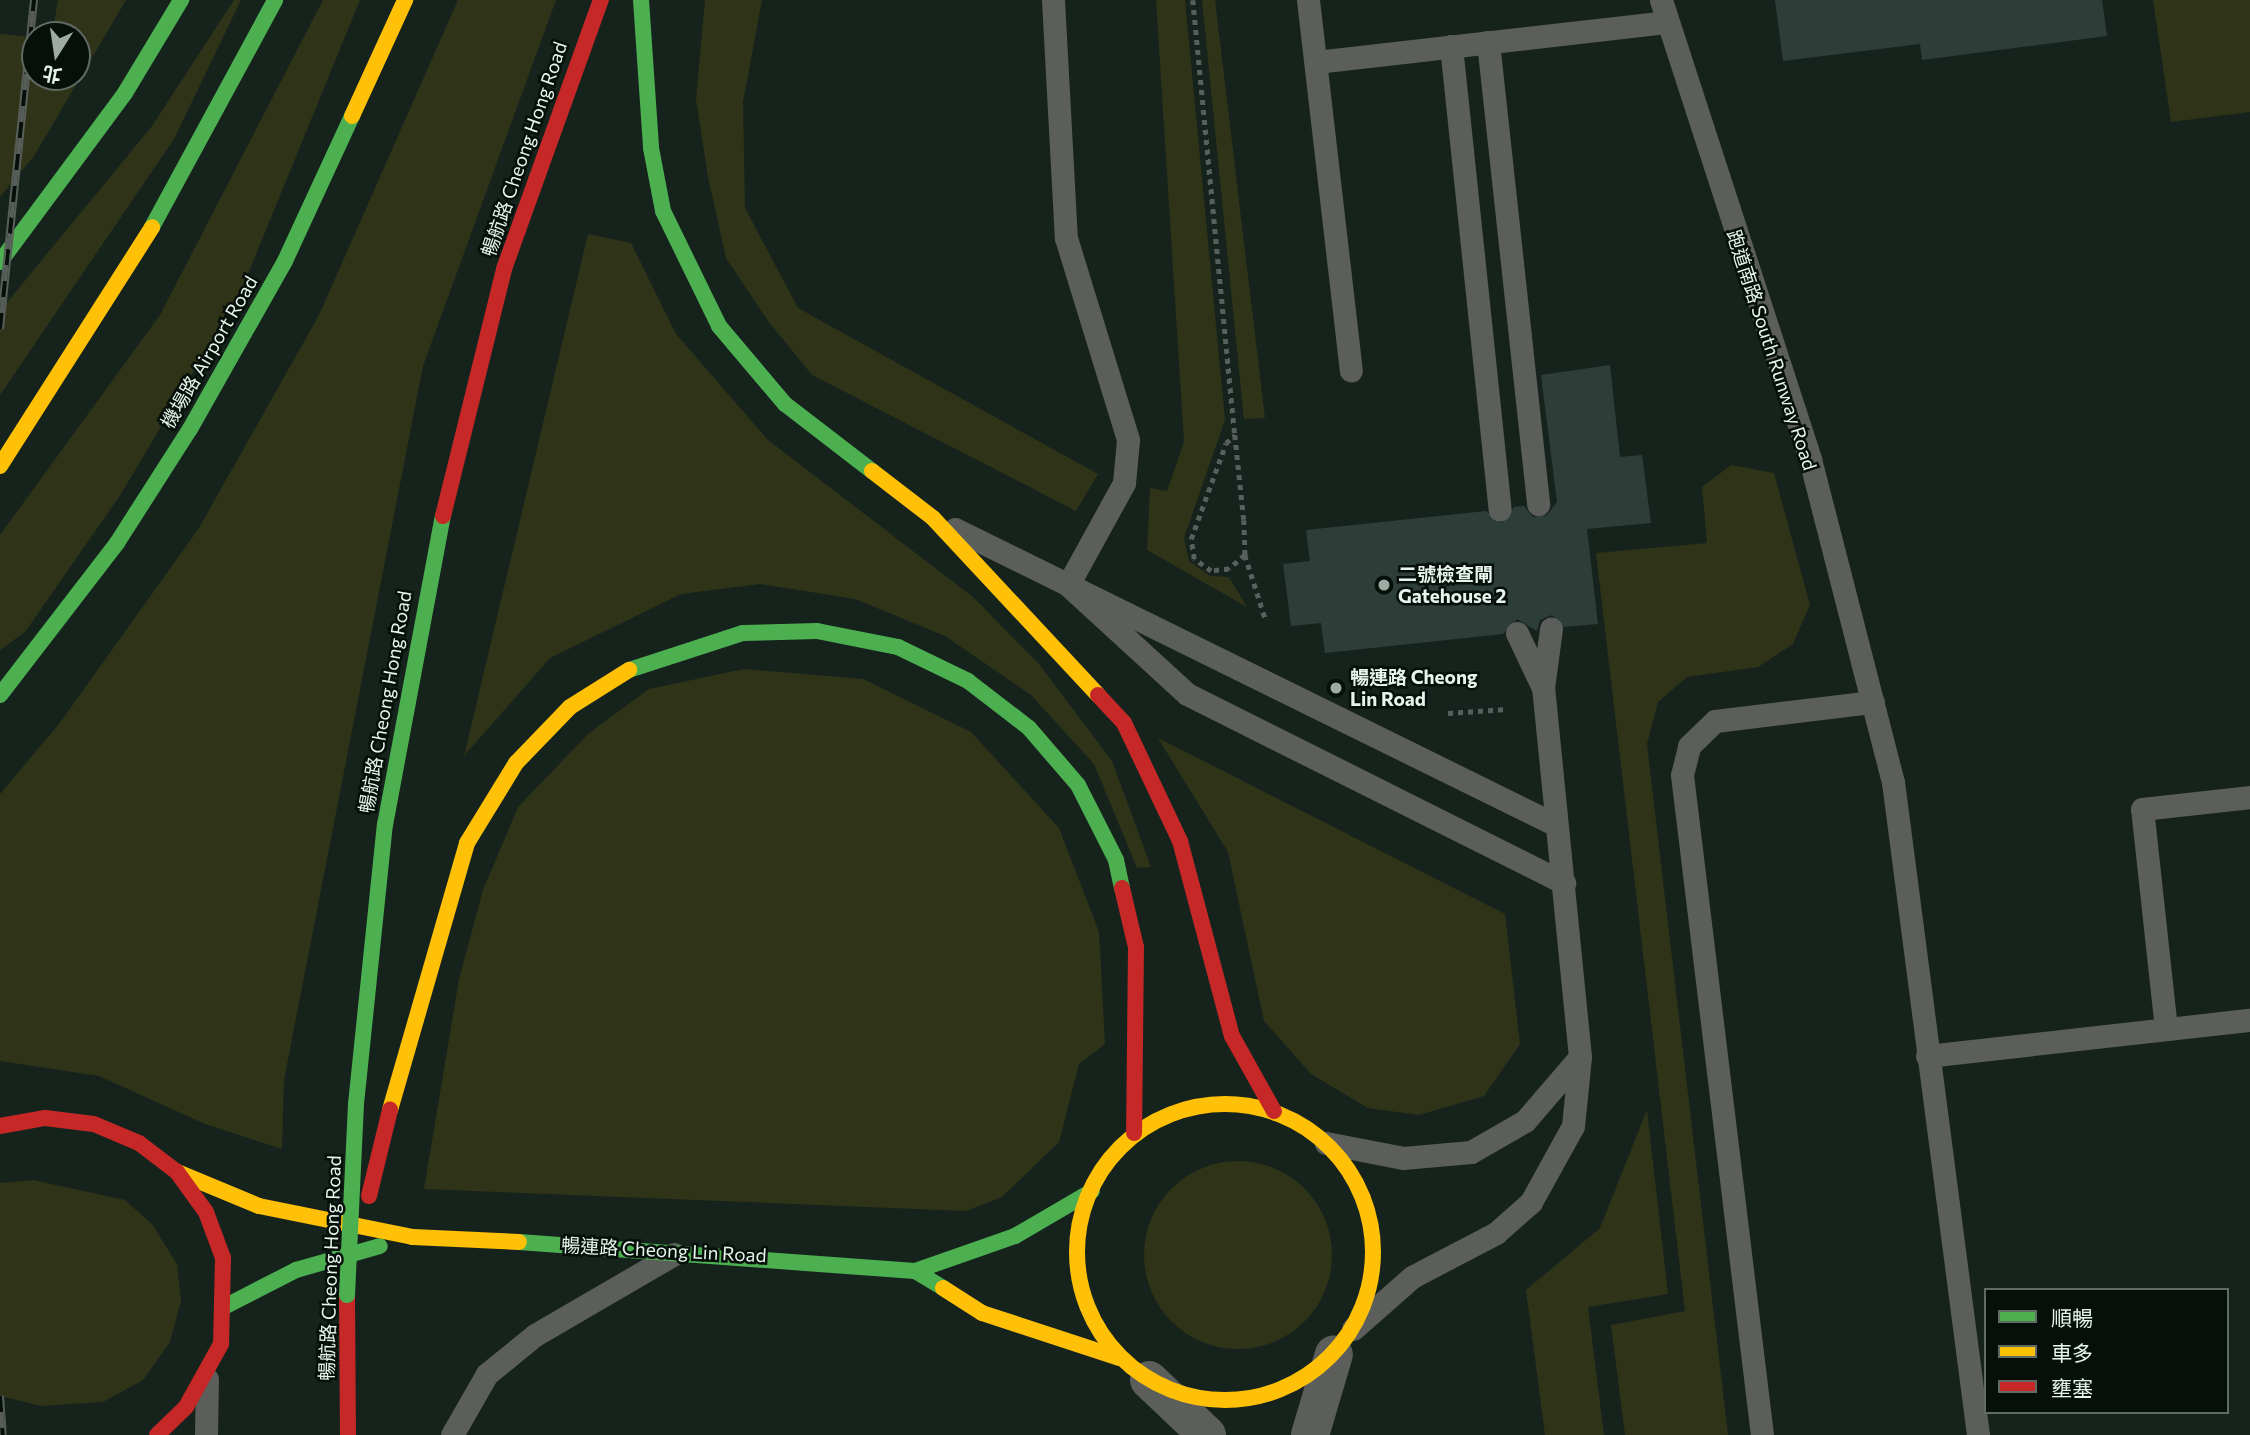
<!DOCTYPE html>
<html>
<head>
<meta charset="utf-8">
<style>
  body { margin:0 }
  #map { position:relative; width:2250px; height:1435px; overflow:hidden; background:#16231d; font-family:Commissioner,"Noto Sans TC",sans-serif }
  div>[style] { position:absolute }
  .green>* { inset:0; background:#2f3318 }
  .round { border-radius:50% }
  .building>* { inset:0; background:#2d3e39 }
  .path>* { height:4.5px; margin-top:-2.25px; transform-origin:0; background:repeating-linear-gradient(90deg,#595f5c 0 5px,transparent 0 10px) }
  .lane>* { height:23px; margin:-11.5px; padding:0 11.5px; transform-origin:11.5px; border-radius:11.5px; background:#5b5e5b }
  .street>* { height:38px; margin:-19px; padding:0 19px; transform-origin:19px; border-radius:19px; background:#5b5e5b }
  .fast>* { height:16px; margin:-8px; padding:0 8px; transform-origin:8px; border-radius:8px; background:#4caf50 }
  .slow>* { height:16px; margin:-8px; padding:0 8px; transform-origin:8px; border-radius:8px; background:#ffc107 }
  .slow>.ring { margin:-8px; padding:0; box-sizing:content-box; background:none; border:16px solid #ffc107; border-radius:50% }
  .jam>* { height:16px; margin:-8px; padding:0 8px; transform-origin:8px; border-radius:8px; background:#c62828 }
  .rail>* { height:8px; margin-top:-4px; transform-origin:0; background:repeating-linear-gradient(90deg,#060f0a 0 16px,#575e59 0 32px); box-sizing:border-box; border-block:2px solid #575e59 }
  .fast-bridge>* { height:16px; margin:-8px; padding:0 8px; transform-origin:8px; border-radius:8px; background:#4caf50 }
  .jam-bridge>* { height:16px; margin:-8px; padding:0 8px; transform-origin:8px; border-radius:8px; background:#c62828 }
  .dots>* { width:19px; height:19px; translate:-50% -50%; box-sizing:border-box; border:4px solid #060f0a; border-radius:50% }
  span { translate:-50% -50%; white-space:nowrap; text-align:center; line-height:1.15; -webkit-text-stroke:5px #060f0a; paint-order:stroke }
  .street-label { font-size:19px; color:#e5f4ec }
  .poi-label { font-size:19px; color:#e5f4ec; font-weight:700 }
  .left { translate:0 -50%; text-align:left }
  .legend { position:absolute; left:1984px; top:1288px; width:245px; height:126px; box-sizing:border-box; background:#060f0a; border:2px solid #5f6b64; margin:0; padding:9px 12px; list-style:none; font-size:21px; color:#e5f4ec }
  .legend li { display:flex; align-items:center; gap:14px; height:35px }
  .legend b { width:35px; border:2px solid #5f6b64 }
  .north { position:absolute; left:21px; top:21px; width:70px; height:70px; box-sizing:border-box; background:#060f0a; border:2px solid #5f6b64; border-radius:50%; rotate:192deg; font-size:19px; font-weight:700; line-height:28px; text-align:center; color:#e5f4ec }
  .north::after { content:''; display:block; margin:auto; width:24px; height:32px; background:#9daba4; clip-path:polygon(50% 0,100% 100%,50% 72%,0 100%) }
</style>
</head>
<body>
<div id="map">
  <div class="green">
    <div style="clip-path:polygon(58px 0,126px 0,34px 156px,0 197px,0 34px,35px 37px,35px 77px,77px 77px,77px 35px,52px 35px)"></div>
    <div style="clip-path:polygon(234px 0,241px 0,174px 139px,0 395px,0 311px,152px 126px)"></div>
    <div style="clip-path:polygon(323px 0,360px 0,241px 291px,121px 494px,25px 632px,0 650px,0 535px,160px 315px)"></div>
    <div style="clip-path:polygon(458px 0,556px 0,423px 366px,284px 1080px,282px 1149px,205px 1124px,99px 1076px,0 1061px,0 794px,59px 724px,199px 528px,319px 315px)"></div>
    <div style="clip-path:polygon(705px 0,762px 0,743px 102px,745px 208px,798px 308px,1098px 474px,1076px 511px,812px 375px,768px 321px,726px 258px,708px 177px,696px 99px)"></div>
    <div style="clip-path:polygon(1156px 0,1185px 0,1225px 420px,1184px 538px,1189px 561px,1210px 576px,1229px 577px,1247px 607px,1147px 550px,1150px 488px,1167px 491px,1184px 442px)"></div>
    <div style="clip-path:polygon(1202px 0,1215px 0,1265px 418px,1244px 419px)"></div>
    <div style="clip-path:polygon(2153px 0,2250px 0,2250px 112px,2171px 122px)"></div>
    <div style="clip-path:polygon(588px 234px,631px 243px,676px 334px,768px 440px,973px 597px,1039px 664px,1112px 761px,1151px 867px,1137px 868px,1094px 764px,1031px 695px,945px 636px,855px 599px,760px 584px,681px 594px,550px 658px,464px 756px)"></div>
    <div style="clip-path:polygon(1731px 465px,1774px 473px,1810px 605px,1793px 644px,1758px 667px,1687px 677px,1658px 702px,1647px 744px,1728px 1435px,1625px 1435px,1611px 1325px,1685px 1311px,1596px 553px,1707px 543px,1702px 487px)"></div>
    <div style="clip-path:polygon(744px 669px,863px 679px,971px 732px,1059px 828px,1099px 932px,1105px 1044px,1079px 1064px,1059px 1142px,1002px 1197px,966px 1211px,424px 1189px,459px 979px,483px 890px,518px 807px,589px 733px,649px 689px)"></div>
    <div style="clip-path:polygon(1158px 738px,1505px 914px,1520px 1044px,1484px 1096px,1419px 1115px,1368px 1108px,1311px 1074px,1264px 1021px,1228px 852px)"></div>
    <div style="clip-path:polygon(1647px 1110px,1668px 1294px,1588px 1307px,1604px 1435px,1545px 1435px,1526px 1290px,1600px 1228px)"></div>
    <div class="round" style="left:1144px;top:1161px;width:188px;height:188px"></div>
    <div style="clip-path:polygon(33px 1180px,125px 1200px,152px 1224px,177px 1264px,181px 1301px,170px 1342px,143px 1380px,103px 1402px,41px 1406px,0 1396px,0 1183px)"></div>
  </div>
  <div class="building">
    <div style="clip-path:polygon(1775px 0,2102px 0,2107px 36px,1922px 60px,1920px 44px,1783px 61px)"></div>
    <div style="clip-path:polygon(1610px 365px,1620px 457px,1642px 455px,1651px 523px,1587px 529px,1598px 624px,1564px 627px,1552px 615px,1540px 620px,1537px 631px,1517px 619px,1503px 634px,1325px 653px,1321px 623px,1291px 626px,1283px 564px,1310px 561px,1306px 530px,1486px 511px,1502px 523px,1514px 507px,1524px 506px,1533px 517px,1547px 515px,1557px 502px,1541px 375px)"></div>
  </div>
  <div class="path">
    <div style="left:1193px;top:0;width:437px;rotate:84.5deg"></div>
    <div style="left:1235px;top:435px;width:85px;rotate:84deg"></div>
    <div style="left:1244px;top:520px;width:35px;rotate:88deg"></div>
    <div style="left:1245px;top:555px;width:21px;rotate:139deg"></div>
    <div style="left:1229px;top:569px;width:18px;rotate:174deg"></div>
    <div style="left:1211px;top:571px;width:21px;rotate:-145deg"></div>
    <div style="left:1194px;top:559px;width:20px;rotate:-99deg"></div>
    <div style="left:1191px;top:539px;width:102px;rotate:-70deg"></div>
    <div style="left:1226px;top:443px;width:12px;rotate:-42deg"></div>
    <div style="left:1245px;top:555px;width:69px;rotate:72.3deg"></div>
    <div style="left:1448px;top:713px;width:59px;rotate:-3.9deg"></div>
  </div>
  <div class="lane">
    <div style="left:1053px;top:0;width:238px;rotate:86.9deg"></div>
    <div style="left:1066px;top:238px;width:211px;rotate:72.9deg"></div>
    <div style="left:1128px;top:440px;width:43px;rotate:95.3deg"></div>
    <div style="left:1124px;top:483px;width:116px;rotate:118.8deg"></div>
    <div style="left:1068px;top:585px;width:161px;rotate:42.5deg"></div>
    <div style="left:1187px;top:694px;width:422px;rotate:26.6deg"></div>
    <div style="left:1308px;top:0;width:373px;rotate:83.4deg"></div>
    <div style="left:1661px;top:0;width:483px;rotate:72deg"></div>
    <div style="left:1810px;top:459px;width:333px;rotate:75.6deg"></div>
    <div style="left:1893px;top:782px;width:659px;rotate:82.58deg"></div>
    <div style="left:1488px;top:42px;width:465px;rotate:83.8deg"></div>
    <div style="left:1451px;top:46px;width:466px;rotate:84deg"></div>
    <div style="left:1316px;top:62px;width:352px;rotate:-6.5deg"></div>
    <div style="left:955px;top:529px;width:670px;rotate:26.22deg"></div>
    <div style="left:1517px;top:633px;width:61px;rotate:64.7deg"></div>
    <div style="left:2166px;top:1029px;width:221px;rotate:-96.2deg"></div>
    <div style="left:2142px;top:809px;width:109px;rotate:-6.3deg"></div>
    <div style="left:1927px;top:1056px;width:325px;rotate:-6.4deg"></div>
    <div style="left:1326px;top:1143px;width:78px;rotate:11deg"></div>
    <div style="left:1403px;top:1158px;width:68px;rotate:-5deg"></div>
    <div style="left:1471px;top:1152px;width:62px;rotate:-29.9deg"></div>
    <div style="left:1525px;top:1121px;width:84px;rotate:-49.3deg"></div>
    <div style="left:1353px;top:1329px;width:79px;rotate:-41.4deg"></div>
    <div style="left:1412px;top:1277px;width:95px;rotate:-27.6deg"></div>
    <div style="left:1496px;top:1233px;width:47px;rotate:-41.5deg"></div>
    <div style="left:1531px;top:1202px;width:87px;rotate:-61.1deg"></div>
    <div style="left:1573px;top:1126px;width:69px;rotate:-84.2deg"></div>
    <div style="left:1580px;top:1057px;width:371px;rotate:-95.7deg"></div>
    <div style="left:1543px;top:688px;width:60px;rotate:-82.3deg"></div>
    <div style="left:206px;top:1435px;width:56px;rotate:-89deg"></div>
    <div style="left:452px;top:1435px;width:70px;rotate:-60.2deg"></div>
    <div style="left:487px;top:1374px;width:62px;rotate:-39.1deg"></div>
    <div style="left:535px;top:1335px;width:161px;rotate:-30.2deg"></div>
    <div style="left:1762px;top:1435px;width:665px;rotate:-96.91deg"></div>
    <div style="left:1682px;top:775px;width:30px;rotate:-76deg"></div>
    <div style="left:1689px;top:746px;width:36px;rotate:-44deg"></div>
    <div style="left:1715px;top:721px;width:159px;rotate:-6.9deg"></div>
  </div>
  <div class="street">
    <div style="left:1149px;top:1380px;width:80px;rotate:43.5deg"></div>
    <div style="left:1310px;top:1435px;width:84px;rotate:-73.5deg"></div>
  </div>
  <div class="fast">
    <div style="left:641px;top:0;width:148px;rotate:86.1deg"></div>
    <div style="left:651px;top:148px;width:64px;rotate:79.2deg"></div>
    <div style="left:663px;top:211px;width:128px;rotate:64deg"></div>
    <div style="left:719px;top:326px;width:102px;rotate:49.8deg"></div>
    <div style="left:785px;top:404px;width:110px;rotate:37.6deg"></div>
    <div style="left:152px;top:227px;width:258px;rotate:-61.5deg"></div>
    <div style="left:0;top:262px;width:210px;rotate:-53.5deg"></div>
    <div style="left:125px;top:93px;width:109px;rotate:-58.9deg"></div>
    <div style="left:629px;top:670px;width:120px;rotate:-18deg"></div>
    <div style="left:743px;top:633px;width:74px;rotate:-1.5deg"></div>
    <div style="left:817px;top:631px;width:83px;rotate:11.2deg"></div>
    <div style="left:898px;top:647px;width:78px;rotate:25.9deg"></div>
    <div style="left:968px;top:681px;width:77px;rotate:37.6deg"></div>
    <div style="left:1029px;top:728px;width:75px;rotate:49.3deg"></div>
    <div style="left:1078px;top:785px;width:84px;rotate:63.1deg"></div>
    <div style="left:1116px;top:860px;width:29px;rotate:78deg"></div>
    <div style="left:0;top:695px;width:192px;rotate:-52.4deg"></div>
    <div style="left:117px;top:543px;width:135px;rotate:-57.4deg"></div>
    <div style="left:190px;top:429px;width:193px;rotate:-60.5deg"></div>
    <div style="left:285px;top:261px;width:160px;rotate:-65.2deg"></div>
    <div style="left:356px;top:1104px;width:281px;rotate:-84.1deg"></div>
    <div style="left:385px;top:825px;width:314px;rotate:-79.4deg"></div>
    <div style="left:519px;top:1242px;width:397px;rotate:4.2deg"></div>
    <div style="left:915px;top:1271px;width:33px;rotate:31deg"></div>
    <div style="left:915px;top:1271px;width:106px;rotate:-19.3deg"></div>
    <div style="left:1015px;top:1236px;width:89px;rotate:-30.3deg"></div>
    <div style="left:226px;top:1306px;width:79px;rotate:-27.2deg"></div>
    <div style="left:296px;top:1270px;width:87px;rotate:-15.9deg"></div>
  </div>
  <div class="slow">
    <div style="left:352px;top:116px;width:128px;rotate:-65.4deg"></div>
    <div style="left:0;top:466px;width:283px;rotate:-57.5deg"></div>
    <div style="left:872px;top:471px;width:77px;rotate:37.6deg"></div>
    <div style="left:933px;top:518px;width:242px;rotate:47deg"></div>
    <div class="ring" style="left:1077px;top:1104px;width:280px;height:280px"></div>
    <div style="left:390px;top:1110px;width:278px;rotate:-73.9deg"></div>
    <div style="left:467px;top:843px;width:94px;rotate:-58.5deg"></div>
    <div style="left:516px;top:763px;width:78px;rotate:-46deg"></div>
    <div style="left:570px;top:707px;width:70px;rotate:-32.1deg"></div>
    <div style="left:177px;top:1172px;width:89px;rotate:22.5deg"></div>
    <div style="left:259px;top:1206px;width:157px;rotate:11.4deg"></div>
    <div style="left:413px;top:1237px;width:106px;rotate:2.7deg"></div>
    <div style="left:943px;top:1288px;width:46px;rotate:32.7deg"></div>
    <div style="left:982px;top:1313px;width:145px;rotate:18.1deg"></div>
  </div>
  <div class="jam">
    <div style="left:443px;top:516px;width:254px;rotate:-76.1deg"></div>
    <div style="left:504px;top:269px;width:286px;rotate:-70.2deg"></div>
    <div style="left:1098px;top:695px;width:38px;rotate:47deg"></div>
    <div style="left:1124px;top:723px;width:131px;rotate:64.6deg"></div>
    <div style="left:1180px;top:841px;width:202px;rotate:75.1deg"></div>
    <div style="left:1232px;top:1036px;width:86px;rotate:60.8deg"></div>
    <div style="left:1122px;top:888px;width:61px;rotate:76.7deg"></div>
    <div style="left:1136px;top:947px;width:186px;rotate:90.6deg"></div>
    <div style="left:0;top:1126px;width:46px;rotate:-10.1deg"></div>
    <div style="left:45px;top:1118px;width:49px;rotate:7deg"></div>
    <div style="left:94px;top:1124px;width:49px;rotate:22.9deg"></div>
    <div style="left:139px;top:1143px;width:48px;rotate:37.3deg"></div>
    <div style="left:177px;top:1172px;width:49px;rotate:54.1deg"></div>
    <div style="left:206px;top:1212px;width:49px;rotate:69.7deg"></div>
    <div style="left:223px;top:1258px;width:86px;rotate:91.3deg"></div>
    <div style="left:221px;top:1344px;width:72px;rotate:119.1deg"></div>
    <div style="left:186px;top:1407px;width:40px;rotate:136deg"></div>
    <div style="left:347px;top:1295px;width:140px;rotate:89.6deg"></div>
  </div>
  <div class="rail">
    <div style="left:0;top:329px;width:331px;rotate:-84.1deg"></div>
    <div style="left:0;top:1396px;width:39px;rotate:86deg"></div>
  </div>
  <div class="fast-bridge">
    <div style="left:347px;top:1295px;width:191px;rotate:-87.3deg"></div>
  </div>
  <div class="jam-bridge">
    <div style="left:369px;top:1196px;width:89px;rotate:-76.3deg"></div>
  </div>
  <div class="dots">
    <div style="left:1384px;top:585px;background:#9daba4"></div>
    <div style="left:1336px;top:688px;background:#9daba4"></div>
  </div>
  <div class="street-label">
    <span style="left:524px;top:149px;rotate:-71deg">暢航路 Cheong Hong Road</span>
    <span style="left:1772px;top:350px;rotate:72deg">跑道南路 South Runway Road</span>
    <span style="left:209px;top:352px;rotate:-60deg">機場路 Airport Road</span>
    <span style="left:385px;top:702px;rotate:-80deg">暢航路 Cheong Hong Road</span>
    <span style="left:664px;top:1250px;rotate:3deg">暢連路 Cheong Lin Road</span>
    <span style="left:330px;top:1268px;rotate:-88deg">暢航路 Cheong Hong Road</span>
  </div>
  <div class="poi-label">
    <span class="left" style="left:1398px;top:585px">二號檢查閘<br>Gatehouse 2</span>
    <span class="left" style="left:1350px;top:688px">暢連路 Cheong<br>Lin Road</span>
  </div>
  <ul class="legend">
  <li><b style="height:9px;background:#4caf50"></b>順暢</li>
  <li><b style="height:9px;background:#ffc107"></b>車多</li>
  <li><b style="height:9px;background:#c62828"></b>壅塞</li>
  </ul>
  <div class="north">北</div>
</div>
</body>
</html>
